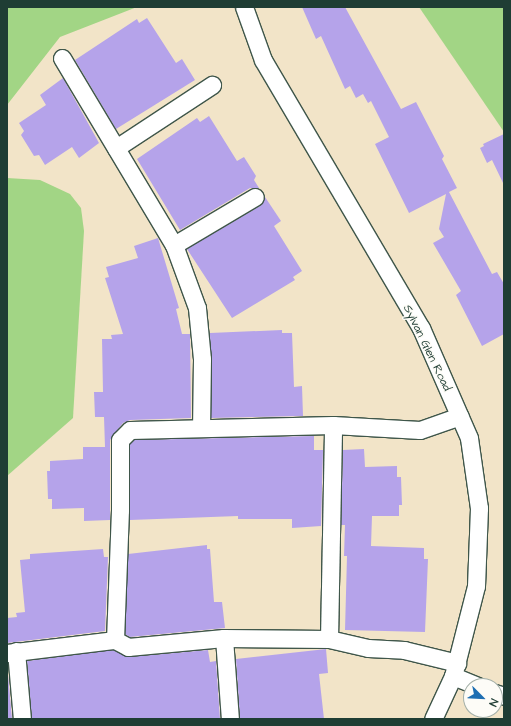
<!DOCTYPE html>
<html>
<head>
<meta charset="utf-8">
<style>
  body { margin:0 }
  #map { position:relative; width:511px; height:726px; overflow:hidden; background:#f2e4c8; font-family:"Architects Daughter",sans-serif }
  div>[style] { position:absolute }
  .green>* { inset:0; background:#a2d585 }
  .building>* { inset:0; background:#b5a3ea }
  .roads { filter:drop-shadow(1px 0 #3f564a) drop-shadow(-1px 0 #3f564a) drop-shadow(0 1px #3f564a) drop-shadow(0 -1px #3f564a) }
  .street>* { height:17px; margin:-8.5px; padding:0 8.5px; transform-origin:8.5px; border-radius:8.5px; background:#fff }
  span { translate:-50% -50%; white-space:nowrap; text-align:center; line-height:1.15; -webkit-text-stroke:3px #fdfcf7; paint-order:stroke }
  .street-label { font-size:12px; color:#1f3d34 }
  .frame { position:absolute; inset:0; border:8px solid #1f3d34; pointer-events:none }
  .north { position:absolute; left:463px; top:678px; width:40px; height:40px; box-sizing:border-box; background:#fdfcf7; border:1px solid #a4b0a9; border-radius:50%; rotate:114deg; font-size:11px; font-weight:700; line-height:16px; text-align:center; color:#1f3d34 }
  .north::after { content:''; display:block; margin:auto; width:14px; height:18px; background:#1f6fb2; clip-path:polygon(50% 0,100% 100%,50% 72%,0 100%) }
</style>
</head>
<body>
<div id="map">
  <div class="green">
    <div style="clip-path:polygon(7px 7px,137px 7px,60px 37px,7px 105px)"></div>
    <div style="clip-path:polygon(419px 7px,504px 7px,504px 132px)"></div>
    <div style="clip-path:polygon(7px 178px,40px 180px,70px 194px,81px 208px,84px 231px,73px 418px,7px 476px)"></div>
  </div>
  <div class="building">
    <div style="clip-path:polygon(302px 7px,345px 7px,401px 109px,416px 102px,444px 156px,442px 159px,457px 188px,449px 192px,492px 274px,497px 272px,504px 284px,504px 334px,482px 346px,456px 295px,461px 291px,433px 243px,444px 237px,439px 229px,446px 194px,409px 213px,375px 144px,389px 137px,371px 101px,368px 103px,363px 94px,356px 98px,350px 86px,345px 89px,321px 36px,316px 39px)"></div>
    <div style="clip-path:polygon(147px 18px,176px 63px,182px 59px,195px 80px,116px 129px,75px 60px,137px 19px,139px 23px)"></div>
    <div style="clip-path:polygon(63px 78px,99px 143px,79px 158px,72px 147px,45px 165px,39px 155px,34px 156px,21px 135px,24px 131px,19px 123px,46px 105px,40px 95px)"></div>
    <div style="clip-path:polygon(209px 116px,237px 161px,244px 157px,256px 176px,254px 180px,259px 188px,250px 188px,180px 230px,137px 159px,197px 118px,200px 122px)"></div>
    <div style="clip-path:polygon(504px 134px,504px 185px,492px 160px,487px 163px,480px 148px,484px 146px,483px 144px)"></div>
    <div style="clip-path:polygon(265px 197px,281px 221px,274px 226px,302px 271px,293px 277px,295px 280px,232px 318px,187px 249px,260px 206px)"></div>
    <div style="clip-path:polygon(158px 238px,179px 308px,176px 309px,182px 334px,190px 334px,191px 418px,130px 420px,123px 423px,110px 440px,110px 520px,84px 521px,84px 508px,52px 509px,52px 499px,48px 499px,47px 471px,50px 471px,50px 461px,83px 459px,83px 447px,105px 447px,104px 417px,95px 417px,94px 392px,103px 392px,102px 339px,112px 339px,111px 335px,123px 334px,105px 278px,109px 277px,106px 267px,138px 258px,134px 246px)"></div>
    <div style="clip-path:polygon(282px 330px,282px 333px,292px 333px,294px 387px,302px 386px,303px 416px,211px 418px,210px 333px)"></div>
    <div style="clip-path:polygon(314px 436px,314px 450px,323px 450px,321px 526px,292px 528px,292px 519px,238px 519px,238px 516px,130px 520px,130px 444px,134px 440px)"></div>
    <div style="clip-path:polygon(364px 449px,365px 467px,397px 466px,397px 477px,401px 477px,402px 505px,399px 505px,399px 516px,372px 516px,371px 546px,424px 548px,424px 559px,428px 559px,425px 632px,345px 630px,347px 556px,344px 556px,345px 525px,341px 525px,343px 450px)"></div>
    <div style="clip-path:polygon(207px 545px,207px 549px,210px 549px,214px 602px,222px 602px,225px 628px,130px 637px,125px 634px,128px 554px)"></div>
    <div style="clip-path:polygon(103px 549px,104px 557px,108px 557px,105px 631px,7px 643px,7px 618px,17px 617px,16px 613px,25px 612px,20px 560px,30px 559px,30px 554px)"></div>
    <div style="clip-path:polygon(326px 649px,328px 673px,319px 674px,324px 719px,240px 719px,236px 659px)"></div>
    <div style="clip-path:polygon(113px 650px,129px 657px,208px 650px,210px 662px,216px 661px,220px 719px,32px 719px,27px 661px)"></div>
    <div style="clip-path:polygon(7px 663px,12px 719px,7px 719px)"></div>
  </div>
  <div class="roads">
    <div class="street">
      <div style="left:244px;top:7px;width:56px;rotate:70.3deg"></div>
      <div style="left:263px;top:60px;width:311px;rotate:59.5deg"></div>
      <div style="left:421px;top:328px;width:120px;rotate:66.4deg"></div>
      <div style="left:469px;top:438px;width:71px;rotate:81.9deg"></div>
      <div style="left:479px;top:508px;width:78px;rotate:92.2deg"></div>
      <div style="left:476px;top:586px;width:93px;rotate:104.3deg"></div>
      <div style="left:453px;top:676px;width:47px;rotate:114.9deg"></div>
      <div style="left:62px;top:58px;width:218px;rotate:59.1deg"></div>
      <div style="left:174px;top:245px;width:67px;rotate:69.9deg"></div>
      <div style="left:197px;top:308px;width:51px;rotate:84.4deg"></div>
      <div style="left:202px;top:359px;width:69px;rotate:90.8deg"></div>
      <div style="left:116px;top:148px;width:115px;rotate:-33.3deg"></div>
      <div style="left:174px;top:245px;width:94px;rotate:-30.7deg"></div>
      <div style="left:224px;top:638px;width:81px;rotate:85.8deg"></div>
      <div style="left:329px;top:639px;width:214px;rotate:-88.9deg"></div>
      <div style="left:115px;top:640px;width:15px;rotate:28deg"></div>
      <div style="left:128px;top:647px;width:96px;rotate:-5.4deg"></div>
      <div style="left:224px;top:638px;width:105px;rotate:0.5deg"></div>
      <div style="left:329px;top:639px;width:40px;rotate:13deg"></div>
      <div style="left:368px;top:648px;width:36px;rotate:3deg"></div>
      <div style="left:404px;top:650px;width:55px;rotate:13.8deg"></div>
      <div style="left:16px;top:651px;width:68px;rotate:85deg"></div>
      <div style="left:7px;top:653px;width:109px;rotate:-6.9deg"></div>
      <div style="left:115px;top:640px;width:130px;rotate:-87.8deg"></div>
      <div style="left:120px;top:510px;width:70px;rotate:-90deg"></div>
      <div style="left:120px;top:440px;width:14px;rotate:-45deg"></div>
      <div style="left:130px;top:430px;width:203px;rotate:-1.4deg"></div>
      <div style="left:333px;top:425px;width:87px;rotate:3.3deg"></div>
      <div style="left:420px;top:430px;width:42px;rotate:-19.3deg"></div>
      <div style="left:453px;top:676px;width:27px;rotate:22deg"></div>
      <div style="left:495px;top:693px;width:9px;rotate:18deg"></div>
    </div>
  </div>
  <div class="street-label">
    <span style="left:427px;top:348px;rotate:64deg">Sylvan Glen Road</span>
  </div>
  <div class="frame"></div>
  <div class="north">N</div>
</div>
</body>
</html>
